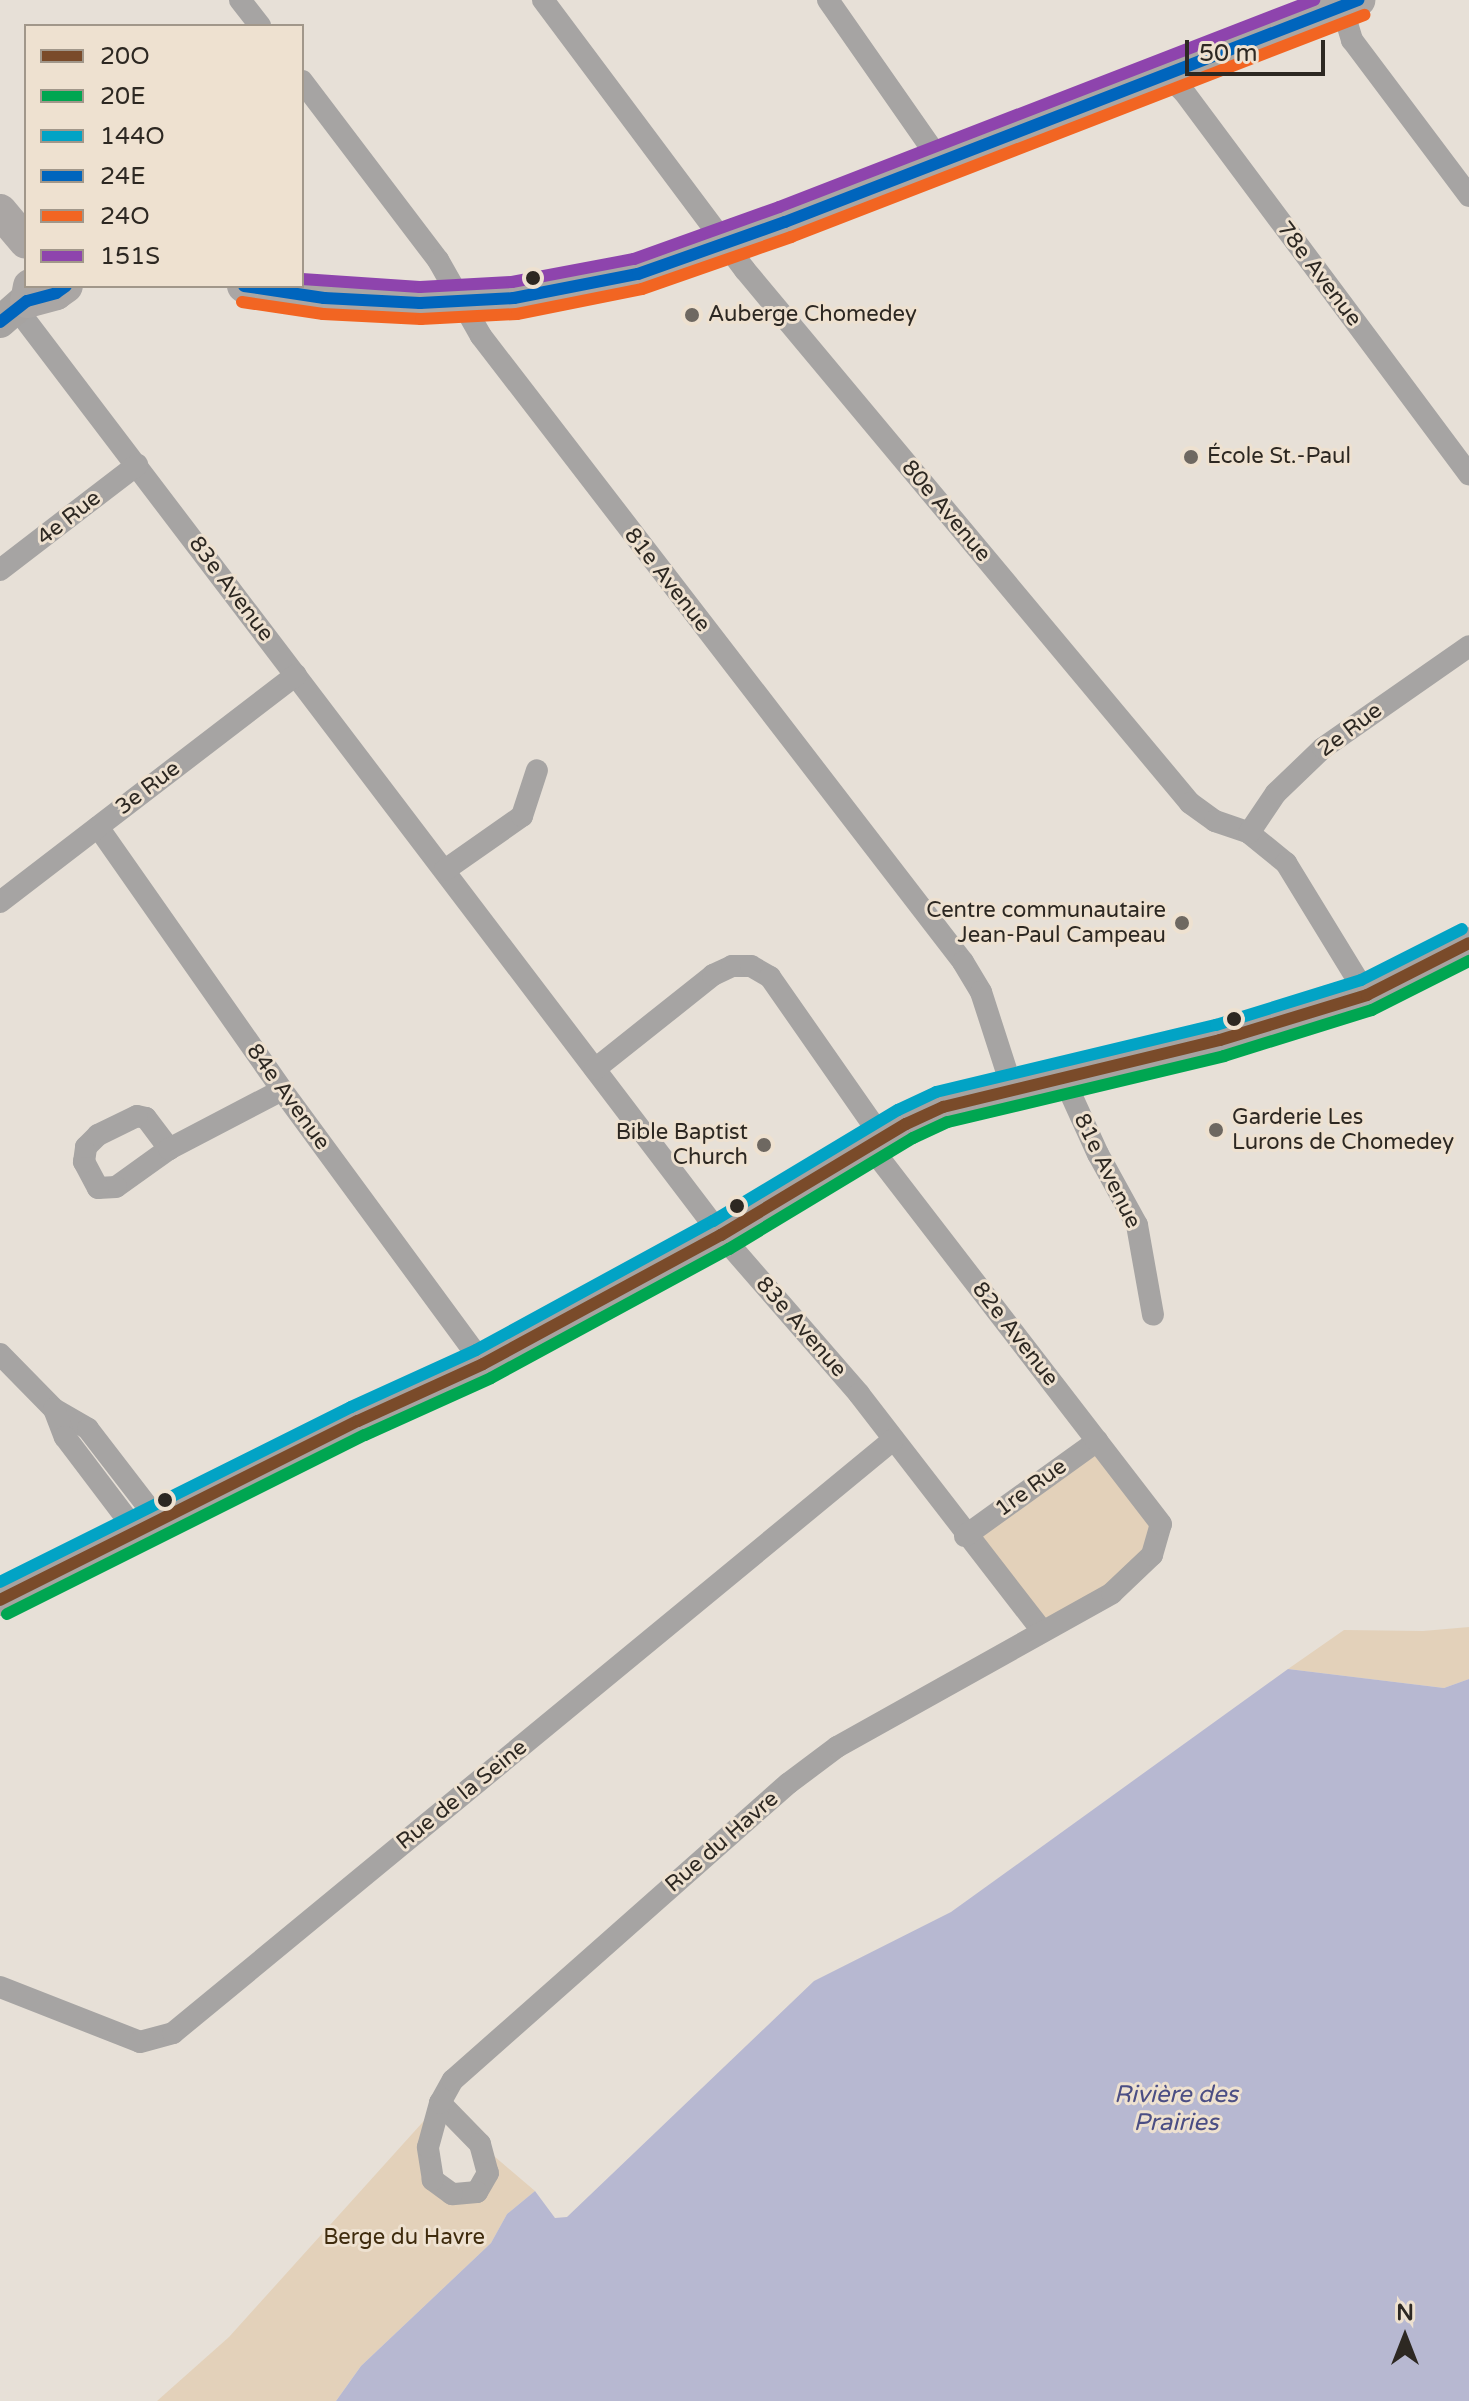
<!DOCTYPE html>
<html>
<head>
<meta charset="utf-8">
<style>
  body { margin:0 }
  #map { position:relative; width:1469px; height:2401px; overflow:hidden; background:#e7e0d7; font-family:"Varela Round",sans-serif }
  div>[style] { position:absolute }
  .green>* { inset:0; background:#e3d1ba }
  .water>* { inset:0; background:#b7b8d1 }
  .street>* { height:22px; margin:-11px; padding:0 11px; transform-origin:11px; border-radius:11px; background:#a6a4a3 }
  .secondary>* { height:32px; margin:-16px; padding:0 16px; transform-origin:16px; border-radius:16px; background:#a6a3a1 }
  .primary>* { height:34px; margin:-17px; padding:0 17px; transform-origin:17px; border-radius:17px; background:#aaa6a4 }
  .bus-1>* { height:12px; margin:-6px; padding:0 6px; transform-origin:6px; border-radius:6px; background:#7a4b2a }
  .bus-2>* { height:12px; margin:-6px; padding:0 6px; transform-origin:6px; border-radius:6px; background:#00a651 }
  .bus-3>* { height:12px; margin:-6px; padding:0 6px; transform-origin:6px; border-radius:6px; background:#02a3c5 }
  .bus-4>* { height:12px; margin:-6px; padding:0 6px; transform-origin:6px; border-radius:6px; background:#0065bd }
  .bus-5>* { height:12px; margin:-6px; padding:0 6px; transform-origin:6px; border-radius:6px; background:#f26522 }
  .bus-6>* { height:12px; margin:-6px; padding:0 6px; transform-origin:6px; border-radius:6px; background:#8e44ad }
  .dots>* { width:22px; height:22px; translate:-50% -50%; box-sizing:border-box; border:4px solid #eee1d0; border-radius:50% }
  span { translate:-50% -50%; white-space:nowrap; text-align:center; line-height:1.15; -webkit-text-stroke:6px #eee1d0; paint-order:stroke }
  .street-label { font-size:22px; color:#2d2822 }
  .poi-label { font-size:22px; color:#2d2822 }
  .left { translate:0 -50%; text-align:left }
  .right { translate:-100% -50%; text-align:right }
  .park-label { font-size:22px; color:#3f2b0d }
  .water-label { font-size:24px; color:#4b4e84; font-style:italic }
  .legend { position:absolute; left:24px; top:24px; width:280px; height:264px; box-sizing:border-box; background:#eee1d0; border:2px solid #a1978a; margin:0; padding:10px 14px; list-style:none; font-size:24px; color:#2d2822 }
  .legend li { display:flex; align-items:center; gap:16px; height:40px }
  .legend b { width:40px; border:2px solid #a1978a }
  .north { position:absolute; left:1365px; top:2297px; width:80px; height:80px; -webkit-text-stroke:6px #eee1d0; paint-order:stroke; rotate:0deg; font-size:22px; font-weight:700; line-height:32px; text-align:center; color:#2d2822 }
  .north::after { content:''; display:block; margin:auto; width:28px; height:36px; background:#2d2822; clip-path:polygon(50% 0,100% 100%,50% 72%,0 100%) }
  .scale { position:absolute; left:1185px; top:40px; width:140px; height:36px; box-sizing:border-box; border:4px solid #2d2822; border-top:0; padding-left:10px; font-size:24px; line-height:28px; white-space:nowrap; color:#2d2822; -webkit-text-stroke:6px #eee1d0; paint-order:stroke }
</style>
</head>
<body>
<div id="map">
  <div class="green">
    <div style="clip-path:polygon(1097px 1441px,1161px 1524px,1152px 1555px,1042px 1631px,965px 1536px)"></div>
    <div style="clip-path:polygon(1469px 1627px,1469px 1679px,1444px 1688px,1288px 1669px,1344px 1630px,1423px 1631px)"></div>
    <div style="clip-path:polygon(440px 2103px,433px 2180px,477px 2192px,480px 2144px,535px 2191px,507px 2214px,491px 2243px,361px 2366px,336px 2401px,157px 2401px,229px 2337px)"></div>
  </div>
  <div class="water">
    <div style="clip-path:polygon(1288px 1669px,1444px 1688px,1469px 1679px,1469px 2401px,336px 2401px,361px 2366px,491px 2243px,507px 2214px,535px 2191px,555px 2218px,567px 2217px,814px 1981px,951px 1912px)"></div>
  </div>
  <div class="street">
    <div style="left:240px;top:0;width:33px;rotate:52deg"></div>
    <div style="left:543px;top:0;width:337px;rotate:53.2deg"></div>
    <div style="left:745px;top:270px;width:694px;rotate:50.14deg"></div>
    <div style="left:1190px;top:803px;width:31px;rotate:36deg"></div>
    <div style="left:1215px;top:821px;width:36px;rotate:19deg"></div>
    <div style="left:1249px;top:833px;width:48px;rotate:39deg"></div>
    <div style="left:1286px;top:863px;width:155px;rotate:58.5deg"></div>
    <div style="left:828px;top:0;width:198px;rotate:55.1deg"></div>
    <div style="left:1340px;top:0;width:42px;rotate:73.3deg"></div>
    <div style="left:1352px;top:40px;width:195px;rotate:53.1deg"></div>
    <div style="left:1166px;top:74px;width:25px;rotate:45deg"></div>
    <div style="left:1184px;top:92px;width:477px;rotate:53.3deg"></div>
    <div style="left:302px;top:81px;width:225px;rotate:52.8deg"></div>
    <div style="left:438px;top:260px;width:87px;rotate:60.5deg"></div>
    <div style="left:481px;top:336px;width:790px;rotate:52.4deg"></div>
    <div style="left:963px;top:962px;width:35px;rotate:59deg"></div>
    <div style="left:981px;top:992px;width:101px;rotate:72.1deg"></div>
    <div style="left:17px;top:309px;width:1163px;rotate:52.76deg"></div>
    <div style="left:721px;top:1235px;width:211px;rotate:49deg"></div>
    <div style="left:859px;top:1394px;width:299px;rotate:52.3deg"></div>
    <div style="left:0;top:570px;width:173px;rotate:-37.5deg"></div>
    <div style="left:98px;top:827px;width:321px;rotate:55deg"></div>
    <div style="left:282px;top:1090px;width:340px;rotate:53.7deg"></div>
    <div style="left:1249px;top:833px;width:48px;rotate:-56deg"></div>
    <div style="left:1276px;top:793px;width:65px;rotate:-43.8deg"></div>
    <div style="left:1323px;top:748px;width:178px;rotate:-34.9deg"></div>
    <div style="left:445px;top:870px;width:94px;rotate:-35deg"></div>
    <div style="left:522px;top:816px;width:48px;rotate:-71.9deg"></div>
    <div style="left:0;top:902px;width:373px;rotate:-37.5deg"></div>
    <div style="left:595px;top:1069px;width:151px;rotate:-38.5deg"></div>
    <div style="left:713px;top:975px;width:21px;rotate:-25deg"></div>
    <div style="left:732px;top:966px;width:19px"></div>
    <div style="left:751px;top:966px;width:22px;rotate:30deg"></div>
    <div style="left:770px;top:977px;width:194px;rotate:55.1deg"></div>
    <div style="left:1063px;top:1077px;width:85px;rotate:65.6deg"></div>
    <div style="left:1098px;top:1154px;width:81px;rotate:61.2deg"></div>
    <div style="left:1137px;top:1225px;width:91px;rotate:79.9deg"></div>
    <div style="left:137px;top:1116px;width:9px;rotate:13deg"></div>
    <div style="left:146px;top:1118px;width:39px;rotate:53deg"></div>
    <div style="left:169px;top:1149px;width:65px;rotate:144.4deg"></div>
    <div style="left:116px;top:1187px;width:18px;rotate:177deg"></div>
    <div style="left:98px;top:1188px;width:30px;rotate:-118deg"></div>
    <div style="left:84px;top:1162px;width:15px;rotate:-82deg"></div>
    <div style="left:86px;top:1147px;width:17px;rotate:-45deg"></div>
    <div style="left:98px;top:1135px;width:43px;rotate:-26deg"></div>
    <div style="left:169px;top:1149px;width:127px;rotate:-27.6deg"></div>
    <div style="left:0;top:1354px;width:77px;rotate:45.5deg"></div>
    <div style="left:54px;top:1409px;width:39px;rotate:30deg"></div>
    <div style="left:88px;top:1429px;width:115px;rotate:52.4deg"></div>
    <div style="left:54px;top:1409px;width:30px;rotate:69deg"></div>
    <div style="left:65px;top:1437px;width:118px;rotate:52.9deg"></div>
    <div style="left:965px;top:1536px;width:163px;rotate:-35.7deg"></div>
    <div style="left:0;top:1987px;width:150px;rotate:21.4deg"></div>
    <div style="left:140px;top:2042px;width:34px;rotate:-15deg"></div>
    <div style="left:173px;top:2033px;width:933px;rotate:-39.48deg"></div>
    <div style="left:440px;top:2103px;width:57px;rotate:45.7deg"></div>
    <div style="left:480px;top:2144px;width:30px;rotate:75deg"></div>
    <div style="left:488px;top:2173px;width:22px;rotate:120deg"></div>
    <div style="left:477px;top:2192px;width:25px;rotate:175deg"></div>
    <div style="left:452px;top:2194px;width:24px;rotate:-144deg"></div>
    <div style="left:433px;top:2180px;width:33px;rotate:-99deg"></div>
    <div style="left:428px;top:2147px;width:46px;rotate:-74.7deg"></div>
    <div style="left:440px;top:2103px;width:26px;rotate:-61deg"></div>
    <div style="left:453px;top:2080px;width:448px;rotate:-41.5deg"></div>
    <div style="left:789px;top:1783px;width:60px;rotate:-36.9deg"></div>
    <div style="left:837px;top:1747px;width:315px;rotate:-29.2deg"></div>
    <div style="left:1112px;top:1593px;width:55px;rotate:-43.5deg"></div>
    <div style="left:1152px;top:1555px;width:32px;rotate:-74deg"></div>
    <div style="left:1161px;top:1524px;width:480px;rotate:-127.6deg"></div>
  </div>
  <div class="secondary">
    <div style="left:0;top:322px;width:55px;rotate:-41.3deg"></div>
    <div style="left:0;top:1600px;width:400px;rotate:-26.6deg"></div>
    <div style="left:358px;top:1421px;width:137px;rotate:-24.5deg"></div>
    <div style="left:483px;top:1364px;width:271px;rotate:-28.5deg"></div>
    <div style="left:721px;top:1235px;width:216px;rotate:-31deg"></div>
    <div style="left:906px;top:1124px;width:41px;rotate:-24.7deg"></div>
    <div style="left:943px;top:1107px;width:72px;rotate:-15.4deg"></div>
    <div style="left:1012px;top:1088px;width:213px;rotate:-13deg"></div>
    <div style="left:1220px;top:1040px;width:154px;rotate:-17deg"></div>
    <div style="left:1367px;top:995px;width:114px;rotate:-27deg"></div>
  </div>
  <div class="primary">
    <div style="left:0;top:211px;width:40px;rotate:50deg"></div>
    <div style="left:30px;top:286px;width:15px;rotate:101deg"></div>
    <div style="left:27px;top:301px;width:30px;rotate:-15deg"></div>
    <div style="left:56px;top:293px;width:12px;rotate:-35deg"></div>
    <div style="left:244px;top:286px;width:81px;rotate:8.5deg"></div>
    <div style="left:324px;top:298px;width:96px;rotate:3deg"></div>
    <div style="left:420px;top:303px;width:94px;rotate:-3deg"></div>
    <div style="left:514px;top:298px;width:126px;rotate:-11deg"></div>
    <div style="left:638px;top:274px;width:156px;rotate:-19.5deg"></div>
    <div style="left:785px;top:222px;width:615px;rotate:-21.18deg"></div>
  </div>
  <div class="bus-1">
    <div style="left:0;top:1600px;width:400px;rotate:-26.6deg"></div>
    <div style="left:358px;top:1421px;width:137px;rotate:-24.5deg"></div>
    <div style="left:483px;top:1364px;width:271px;rotate:-28.5deg"></div>
    <div style="left:721px;top:1235px;width:216px;rotate:-31deg"></div>
    <div style="left:906px;top:1124px;width:41px;rotate:-24.7deg"></div>
    <div style="left:943px;top:1107px;width:285px;rotate:-13.6deg"></div>
    <div style="left:1220px;top:1040px;width:154px;rotate:-17deg"></div>
    <div style="left:1367px;top:995px;width:114px;rotate:-27deg"></div>
  </div>
  <div class="bus-2">
    <div style="left:7px;top:1614px;width:400px;rotate:-26.6deg"></div>
    <div style="left:365px;top:1435px;width:138px;rotate:-24.3deg"></div>
    <div style="left:491px;top:1378px;width:271px;rotate:-28.5deg"></div>
    <div style="left:729px;top:1249px;width:215px;rotate:-31.1deg"></div>
    <div style="left:913px;top:1138px;width:38px;rotate:-25deg"></div>
    <div style="left:948px;top:1122px;width:284px;rotate:-13.4deg"></div>
    <div style="left:1224px;top:1056px;width:155px;rotate:-17.3deg"></div>
    <div style="left:1372px;top:1010px;width:109px;rotate:-26.8deg"></div>
  </div>
  <div class="bus-3">
    <div style="left:0;top:1582px;width:392px;rotate:-26.5deg"></div>
    <div style="left:351px;top:1407px;width:137px;rotate:-24.5deg"></div>
    <div style="left:476px;top:1350px;width:270px;rotate:-28.6deg"></div>
    <div style="left:713px;top:1221px;width:216px;rotate:-31deg"></div>
    <div style="left:898px;top:1110px;width:42px;rotate:-25.3deg"></div>
    <div style="left:936px;top:1092px;width:288px;rotate:-13.5deg"></div>
    <div style="left:1216px;top:1025px;width:152px;rotate:-17.2deg"></div>
    <div style="left:1361px;top:980px;width:113px;rotate:-26.8deg"></div>
  </div>
  <div class="bus-4">
    <div style="left:244px;top:286px;width:81px;rotate:8.5deg"></div>
    <div style="left:324px;top:298px;width:96px;rotate:3deg"></div>
    <div style="left:420px;top:303px;width:94px;rotate:-3deg"></div>
    <div style="left:514px;top:298px;width:126px;rotate:-11deg"></div>
    <div style="left:638px;top:274px;width:156px;rotate:-19.5deg"></div>
    <div style="left:785px;top:222px;width:615px;rotate:-21.18deg"></div>
    <div style="left:0;top:322px;width:34px;rotate:-38deg"></div>
    <div style="left:27px;top:301px;width:30px;rotate:-15deg"></div>
    <div style="left:56px;top:293px;width:12px;rotate:-35deg"></div>
  </div>
  <div class="bus-5">
    <div style="left:242px;top:302px;width:82px;rotate:8.4deg"></div>
    <div style="left:323px;top:314px;width:98px;rotate:2.9deg"></div>
    <div style="left:421px;top:319px;width:96px;rotate:-3deg"></div>
    <div style="left:517px;top:314px;width:127px;rotate:-11.3deg"></div>
    <div style="left:642px;top:289px;width:158px;rotate:-19.2deg"></div>
    <div style="left:791px;top:237px;width:615px;rotate:-21.18deg"></div>
  </div>
  <div class="bus-6">
    <div style="left:302px;top:279px;width:118px;rotate:3.9deg"></div>
    <div style="left:420px;top:287px;width:92px;rotate:-3.1deg"></div>
    <div style="left:512px;top:282px;width:124px;rotate:-10.7deg"></div>
    <div style="left:634px;top:259px;width:154px;rotate:-19.7deg"></div>
    <div style="left:779px;top:207px;width:574px;rotate:-21.15deg"></div>
  </div>
  <div class="dots">
    <div style="left:533px;top:278px;background:#2d2822"></div>
    <div style="left:692px;top:315px;background:#6e6861"></div>
    <div style="left:1191px;top:457px;background:#6e6861"></div>
    <div style="left:1182px;top:923px;background:#6e6861"></div>
    <div style="left:1234px;top:1019px;background:#2d2822"></div>
    <div style="left:1216px;top:1130px;background:#6e6861"></div>
    <div style="left:764px;top:1145px;background:#6e6861"></div>
    <div style="left:737px;top:1206px;background:#2d2822"></div>
    <div style="left:165px;top:1500px;background:#2d2822"></div>
  </div>
  <div class="street-label">
    <span style="left:1319px;top:274px;rotate:53deg">78e Avenue</span>
    <span style="left:946px;top:511px;rotate:50deg">80e Avenue</span>
    <span style="left:69px;top:518px;rotate:-38deg">4e Rue</span>
    <span style="left:667px;top:580px;rotate:52deg">81e Avenue</span>
    <span style="left:231px;top:589px;rotate:53deg">83e Avenue</span>
    <span style="left:1350px;top:730px;rotate:-37deg">2e Rue</span>
    <span style="left:148px;top:788px;rotate:-37deg">3e Rue</span>
    <span style="left:288px;top:1097px;rotate:54deg">84e Avenue</span>
    <span style="left:1107px;top:1171px;rotate:64deg">81e Avenue</span>
    <span style="left:801px;top:1327px;rotate:49deg">83e Avenue</span>
    <span style="left:1015px;top:1334px;rotate:52deg">82e Avenue</span>
    <span style="left:1031px;top:1488px;rotate:-36deg">1re Rue</span>
    <span style="left:462px;top:1795px;rotate:-39deg">Rue de la Seine</span>
    <span style="left:722px;top:1842px;rotate:-41deg">Rue du Havre</span>
  </div>
  <div class="poi-label">
    <span class="left" style="left:708px;top:315px">Auberge Chomedey</span>
    <span class="left" style="left:1207px;top:457px">École St.-Paul</span>
    <span class="right" style="left:1166px;top:923px">Centre communautaire<br>Jean-Paul Campeau</span>
    <span class="left" style="left:1232px;top:1130px">Garderie Les<br>Lurons de Chomedey</span>
    <span class="right" style="left:748px;top:1145px">Bible Baptist<br>Church</span>
  </div>
  <div class="park-label">
    <span style="left:404px;top:2238px">Berge du Havre</span>
  </div>
  <div class="water-label">
    <span style="left:1176px;top:2109px">Rivière des<br>Prairies</span>
  </div>
  <ul class="legend">
  <li><b style="height:10px;background:#7a4b2a"></b>20O</li>
  <li><b style="height:10px;background:#00a651"></b>20E</li>
  <li><b style="height:10px;background:#02a3c5"></b>144O</li>
  <li><b style="height:10px;background:#0065bd"></b>24E</li>
  <li><b style="height:10px;background:#f26522"></b>24O</li>
  <li><b style="height:10px;background:#8e44ad"></b>151S</li>
  </ul>
  <div class="north">N</div>
  <div class="scale">50 m</div>
</div>
</body>
</html>
